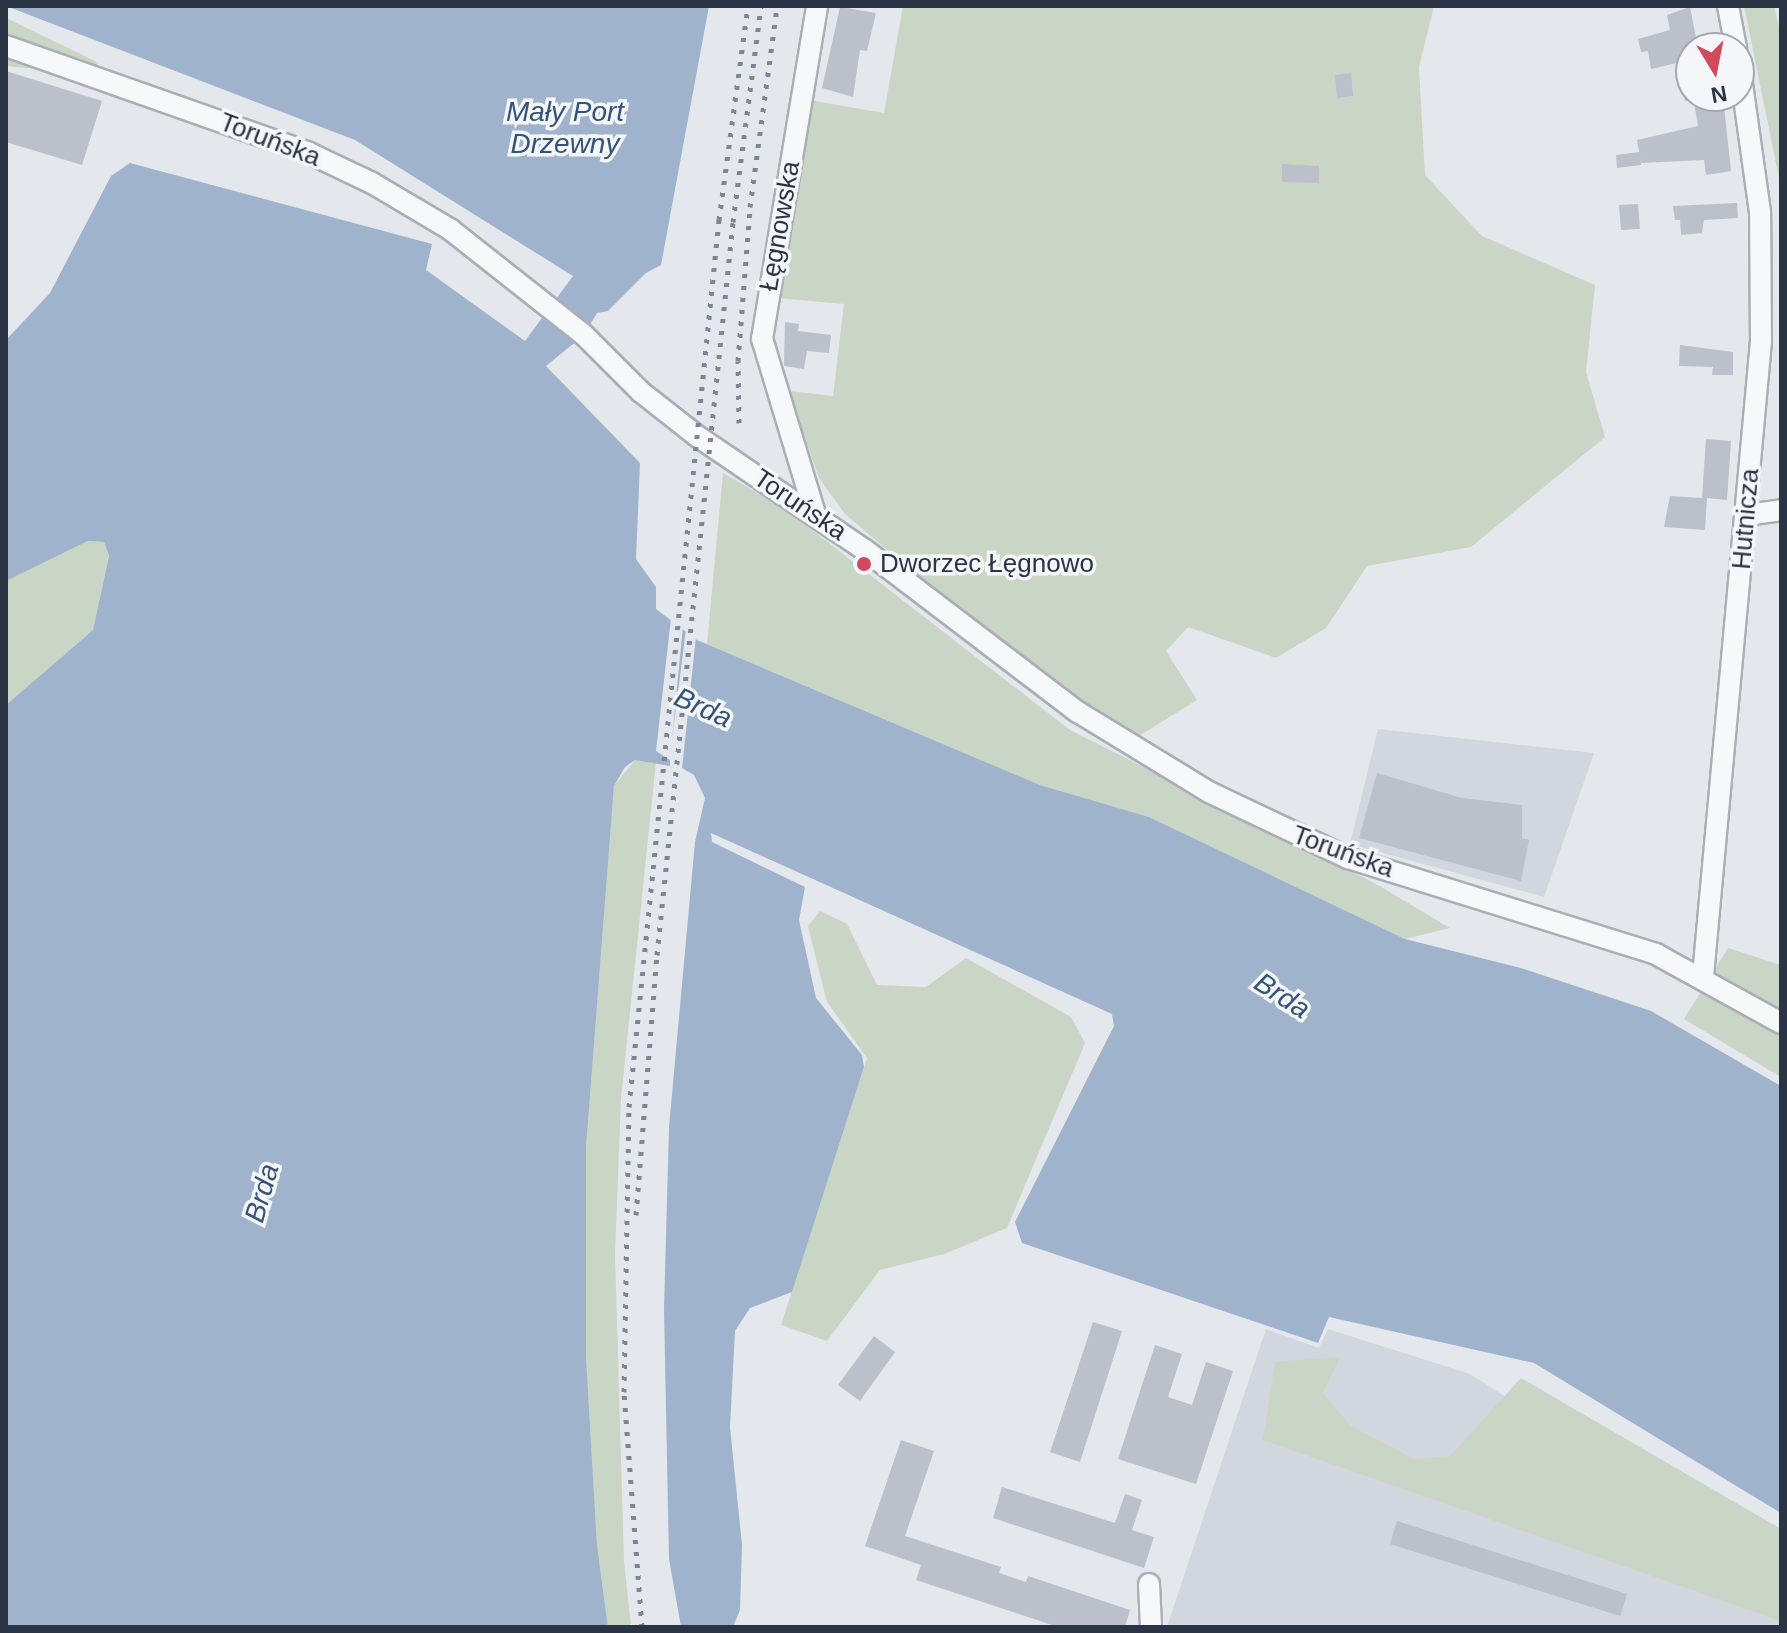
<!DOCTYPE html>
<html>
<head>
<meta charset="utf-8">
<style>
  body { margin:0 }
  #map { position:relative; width:1787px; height:1633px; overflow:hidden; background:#e4e7ec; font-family:Helvetica,sans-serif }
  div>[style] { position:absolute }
  .built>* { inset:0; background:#d2d6de }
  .green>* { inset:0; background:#c9d6c5 }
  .water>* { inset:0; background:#9fb4cc }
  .pier>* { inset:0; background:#e4e7ec }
  .building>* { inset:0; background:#bbc0ca }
  .roads { filter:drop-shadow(2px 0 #a9aeb7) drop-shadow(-2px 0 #a9aeb7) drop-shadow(0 2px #a9aeb7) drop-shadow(0 -2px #a9aeb7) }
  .minor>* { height:20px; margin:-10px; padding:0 10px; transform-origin:10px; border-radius:10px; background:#f7f8fa }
  .rail>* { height:5px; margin-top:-2.5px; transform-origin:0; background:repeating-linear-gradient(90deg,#7d8696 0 4px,transparent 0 12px) }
  .dots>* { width:22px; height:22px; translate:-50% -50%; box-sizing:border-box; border:4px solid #f4f6f9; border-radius:50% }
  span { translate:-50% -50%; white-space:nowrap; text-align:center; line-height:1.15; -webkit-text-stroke:7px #f4f6f9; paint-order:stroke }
  .street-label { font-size:26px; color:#2b3445 }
  .poi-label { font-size:26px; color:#2b3445 }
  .left { translate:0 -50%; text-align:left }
  .water-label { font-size:28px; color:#34527a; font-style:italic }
  .frame { position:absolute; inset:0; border:8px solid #2b3445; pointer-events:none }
  .north { position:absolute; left:1675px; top:32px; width:80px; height:80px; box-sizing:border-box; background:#f4f6f9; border:2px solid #a4a8b1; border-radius:50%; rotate:170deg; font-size:22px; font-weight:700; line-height:32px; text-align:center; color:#2b3445 }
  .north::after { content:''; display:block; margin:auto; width:28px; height:36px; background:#d1495b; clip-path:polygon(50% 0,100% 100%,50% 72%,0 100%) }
</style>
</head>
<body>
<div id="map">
  <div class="built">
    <div style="clip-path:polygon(1378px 729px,1594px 753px,1544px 897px,1350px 844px)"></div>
    <div style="clip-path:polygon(1266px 1329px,1319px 1348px,1328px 1329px,1470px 1374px,1781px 1573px,1781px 1627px,1167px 1627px)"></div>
  </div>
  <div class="green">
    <div style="clip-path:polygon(903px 6px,1434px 6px,1419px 67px,1425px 175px,1482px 236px,1595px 285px,1586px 372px,1605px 437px,1471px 547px,1367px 566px,1326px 628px,1276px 658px,1188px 627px,1166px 651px,1197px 700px,1139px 736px,1065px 689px,953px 606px,845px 514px,819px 478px,788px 391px,833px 396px,844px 304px,776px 298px,809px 100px,884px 113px)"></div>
    <div style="clip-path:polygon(1744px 6px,1774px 6px,1781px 35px,1781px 188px)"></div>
    <div style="clip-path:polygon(6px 18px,95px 61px,104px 75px,6px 66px)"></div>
    <div style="clip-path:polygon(723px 473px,785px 509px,1070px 730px,1378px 885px,1450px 928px,1405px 939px,1149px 817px,1040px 785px,707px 644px)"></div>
    <div style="clip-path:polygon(88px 541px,104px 542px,109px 557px,93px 630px,6px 705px,6px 581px)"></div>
    <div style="clip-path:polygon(635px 760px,656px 762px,621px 1099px,615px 1254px,624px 1561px,631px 1627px,608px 1627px,597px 1545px,586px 1356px,586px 1148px,614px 786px)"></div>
    <div style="clip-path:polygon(820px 911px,847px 924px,877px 985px,926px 987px,966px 958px,1071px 1017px,1085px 1043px,1007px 1228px,944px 1254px,880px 1270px,827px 1341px,781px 1325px,867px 1058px,827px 1002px,808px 926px)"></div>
    <div style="clip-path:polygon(1728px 948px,1781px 965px,1781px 1077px,1684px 1019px)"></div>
    <div style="clip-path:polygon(1340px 1357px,1323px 1393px,1351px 1426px,1414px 1459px,1450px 1456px,1521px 1378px,1781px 1529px,1781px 1621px,1263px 1440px,1275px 1362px)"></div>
  </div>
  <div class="water">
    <div style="clip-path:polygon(6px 6px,709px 6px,661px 265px,646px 273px,608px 311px,597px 313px,584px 335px,546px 366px,640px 463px,636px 559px,656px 587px,656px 609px,697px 640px,1040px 785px,1149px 817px,1405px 939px,1521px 968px,1651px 1011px,1781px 1086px,1781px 1513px,1534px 1363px,1329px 1317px,1318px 1343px,1022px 1243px,1015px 1222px,1114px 1026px,1112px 1014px,711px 833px,712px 842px,805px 887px,799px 920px,816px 998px,862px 1055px,864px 1067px,792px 1292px,750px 1308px,735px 1331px,730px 1427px,742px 1545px,740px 1610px,733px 1627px,681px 1627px,669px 1559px,664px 1309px,669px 1127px,695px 842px,705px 798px,694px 775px,682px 768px,635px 760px,625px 767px,614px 786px,586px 1148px,586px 1356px,597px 1545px,608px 1627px,6px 1627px,6px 705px,93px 630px,109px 556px,104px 542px,88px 541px,6px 581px,6px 340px,50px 293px,111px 176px,130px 163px,432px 244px,426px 270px,525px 341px,573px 276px,355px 140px)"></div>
  </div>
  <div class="pier">
    <div style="clip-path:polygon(671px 618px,683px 626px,672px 739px,686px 629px,696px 636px,682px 769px,670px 766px,670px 760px,656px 751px)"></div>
  </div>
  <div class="building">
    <div style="clip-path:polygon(840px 7px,876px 13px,867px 51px,860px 50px,853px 97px,822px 88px)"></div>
    <div style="clip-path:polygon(1690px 7px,1698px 48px,1691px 48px,1691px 100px,1685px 101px,1677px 63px,1651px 69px,1648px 51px,1641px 52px,1638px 39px,1670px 30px,1667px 15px)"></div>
    <div style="clip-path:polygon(6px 71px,102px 101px,82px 165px,6px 142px)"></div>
    <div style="clip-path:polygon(1351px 73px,1353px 96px,1337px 98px,1335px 75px)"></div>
    <div style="clip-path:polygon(1693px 96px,1708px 96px,1710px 108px,1724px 106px,1731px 171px,1706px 175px,1704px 160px,1641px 163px,1640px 155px,1641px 165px,1617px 168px,1616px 155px,1639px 152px,1637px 140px,1698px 126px)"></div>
    <div style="clip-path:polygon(1282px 164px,1319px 166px,1319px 183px,1282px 182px)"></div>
    <div style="clip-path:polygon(1737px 203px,1738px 218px,1704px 220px,1702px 233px,1681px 235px,1680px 220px,1675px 220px,1673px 206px)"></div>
    <div style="clip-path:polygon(1638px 204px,1640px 229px,1621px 230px,1619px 205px)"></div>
    <div style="clip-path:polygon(785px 322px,799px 324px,798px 331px,831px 335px,829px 353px,807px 351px,804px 369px,784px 366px)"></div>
    <div style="clip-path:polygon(1680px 345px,1733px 352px,1733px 375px,1712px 375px,1713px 367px,1679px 366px)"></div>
    <div style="clip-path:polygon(1706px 439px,1731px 441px,1727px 500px,1707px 498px,1705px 530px,1664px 527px,1670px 496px,1702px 498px)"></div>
    <div style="clip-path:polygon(1377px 773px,1462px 798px,1522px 805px,1522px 838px,1529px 840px,1521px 881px,1359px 838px)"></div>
    <div style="clip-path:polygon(1093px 1322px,1122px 1331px,1080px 1462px,1050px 1452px)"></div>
    <div style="clip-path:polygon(874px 1336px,895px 1352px,860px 1401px,838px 1385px)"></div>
    <div style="clip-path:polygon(1155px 1345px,1182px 1354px,1168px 1397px,1192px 1405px,1206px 1362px,1233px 1371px,1196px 1484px,1118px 1459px)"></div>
    <div style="clip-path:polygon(901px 1440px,934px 1451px,905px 1536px,1001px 1567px,999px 1573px,1026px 1582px,1028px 1576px,1130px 1610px,1125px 1627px,1058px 1627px,916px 1580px,921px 1565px,865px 1546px)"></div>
    <div style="clip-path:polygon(1002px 1487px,1115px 1523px,1125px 1494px,1142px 1500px,1132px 1530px,1154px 1537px,1144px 1568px,993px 1518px)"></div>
    <div style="clip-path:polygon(1397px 1521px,1627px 1594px,1620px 1616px,1390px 1544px)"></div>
  </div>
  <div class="roads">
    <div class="minor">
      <div style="left:1728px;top:6px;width:43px;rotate:79.2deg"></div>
      <div style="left:6px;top:46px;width:321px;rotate:19.4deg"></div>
      <div style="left:309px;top:153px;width:70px;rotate:25.5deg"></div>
      <div style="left:372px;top:183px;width:92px;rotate:30.7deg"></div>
      <div style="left:451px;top:230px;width:169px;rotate:38.3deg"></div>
      <div style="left:584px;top:335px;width:81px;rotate:45deg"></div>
      <div style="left:641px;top:392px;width:71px;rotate:38.2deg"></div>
      <div style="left:697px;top:436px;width:203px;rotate:34.2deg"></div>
      <div style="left:865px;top:550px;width:268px;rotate:37.3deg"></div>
      <div style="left:1078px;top:712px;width:153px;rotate:31.4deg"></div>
      <div style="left:1209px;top:792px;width:154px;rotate:25.4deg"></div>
      <div style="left:1348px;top:858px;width:323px;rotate:17.3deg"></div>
      <div style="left:1656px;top:954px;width:143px;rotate:28.9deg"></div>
      <div style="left:815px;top:514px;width:183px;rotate:-106.8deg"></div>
      <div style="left:762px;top:339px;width:338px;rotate:-80.6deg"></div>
      <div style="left:1747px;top:515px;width:34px;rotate:-8deg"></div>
      <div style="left:1703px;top:976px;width:638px;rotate:-84.78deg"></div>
      <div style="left:1761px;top:341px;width:129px;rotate:-90.4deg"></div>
      <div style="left:1760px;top:212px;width:151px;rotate:-98deg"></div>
      <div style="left:1149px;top:1584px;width:43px;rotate:87.3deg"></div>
    </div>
  </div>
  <div class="rail">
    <div style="left:739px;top:423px;width:62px;rotate:-90.9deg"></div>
    <div style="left:738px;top:361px;width:154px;rotate:-85.5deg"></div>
    <div style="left:750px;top:207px;width:203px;rotate:-82.3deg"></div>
    <div style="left:636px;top:1215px;width:261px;rotate:-85.4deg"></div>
    <div style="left:657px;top:955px;width:737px;rotate:-84.08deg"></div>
    <div style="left:733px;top:222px;width:218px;rotate:-82.6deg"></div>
    <div style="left:642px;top:1627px;width:236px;rotate:-94.4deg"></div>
    <div style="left:624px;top:1392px;width:285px;rotate:-89deg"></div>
    <div style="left:629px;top:1107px;width:892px;rotate:-84.21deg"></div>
    <div style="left:719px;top:220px;width:216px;rotate:-82.3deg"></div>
  </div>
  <div class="dots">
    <div style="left:864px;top:564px;background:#d1495b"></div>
  </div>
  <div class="street-label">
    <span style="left:270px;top:140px;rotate:21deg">Toruńska</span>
    <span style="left:780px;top:226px;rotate:-80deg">Łęgnowska</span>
    <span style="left:800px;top:505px;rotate:34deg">Toruńska</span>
    <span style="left:1746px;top:519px;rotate:-85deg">Hutnicza</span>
    <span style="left:1343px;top:852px;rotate:20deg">Toruńska</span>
  </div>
  <div class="poi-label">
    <span class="left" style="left:880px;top:564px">Dworzec Łęgnowo</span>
  </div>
  <div class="water-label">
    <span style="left:565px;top:128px">Mały Port<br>Drzewny</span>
    <span style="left:703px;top:708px;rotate:24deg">Brda</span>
    <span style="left:1282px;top:996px;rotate:33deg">Brda</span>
    <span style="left:262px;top:1193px;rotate:-74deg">Brda</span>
  </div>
  <div class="frame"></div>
  <div class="north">N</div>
</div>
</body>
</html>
